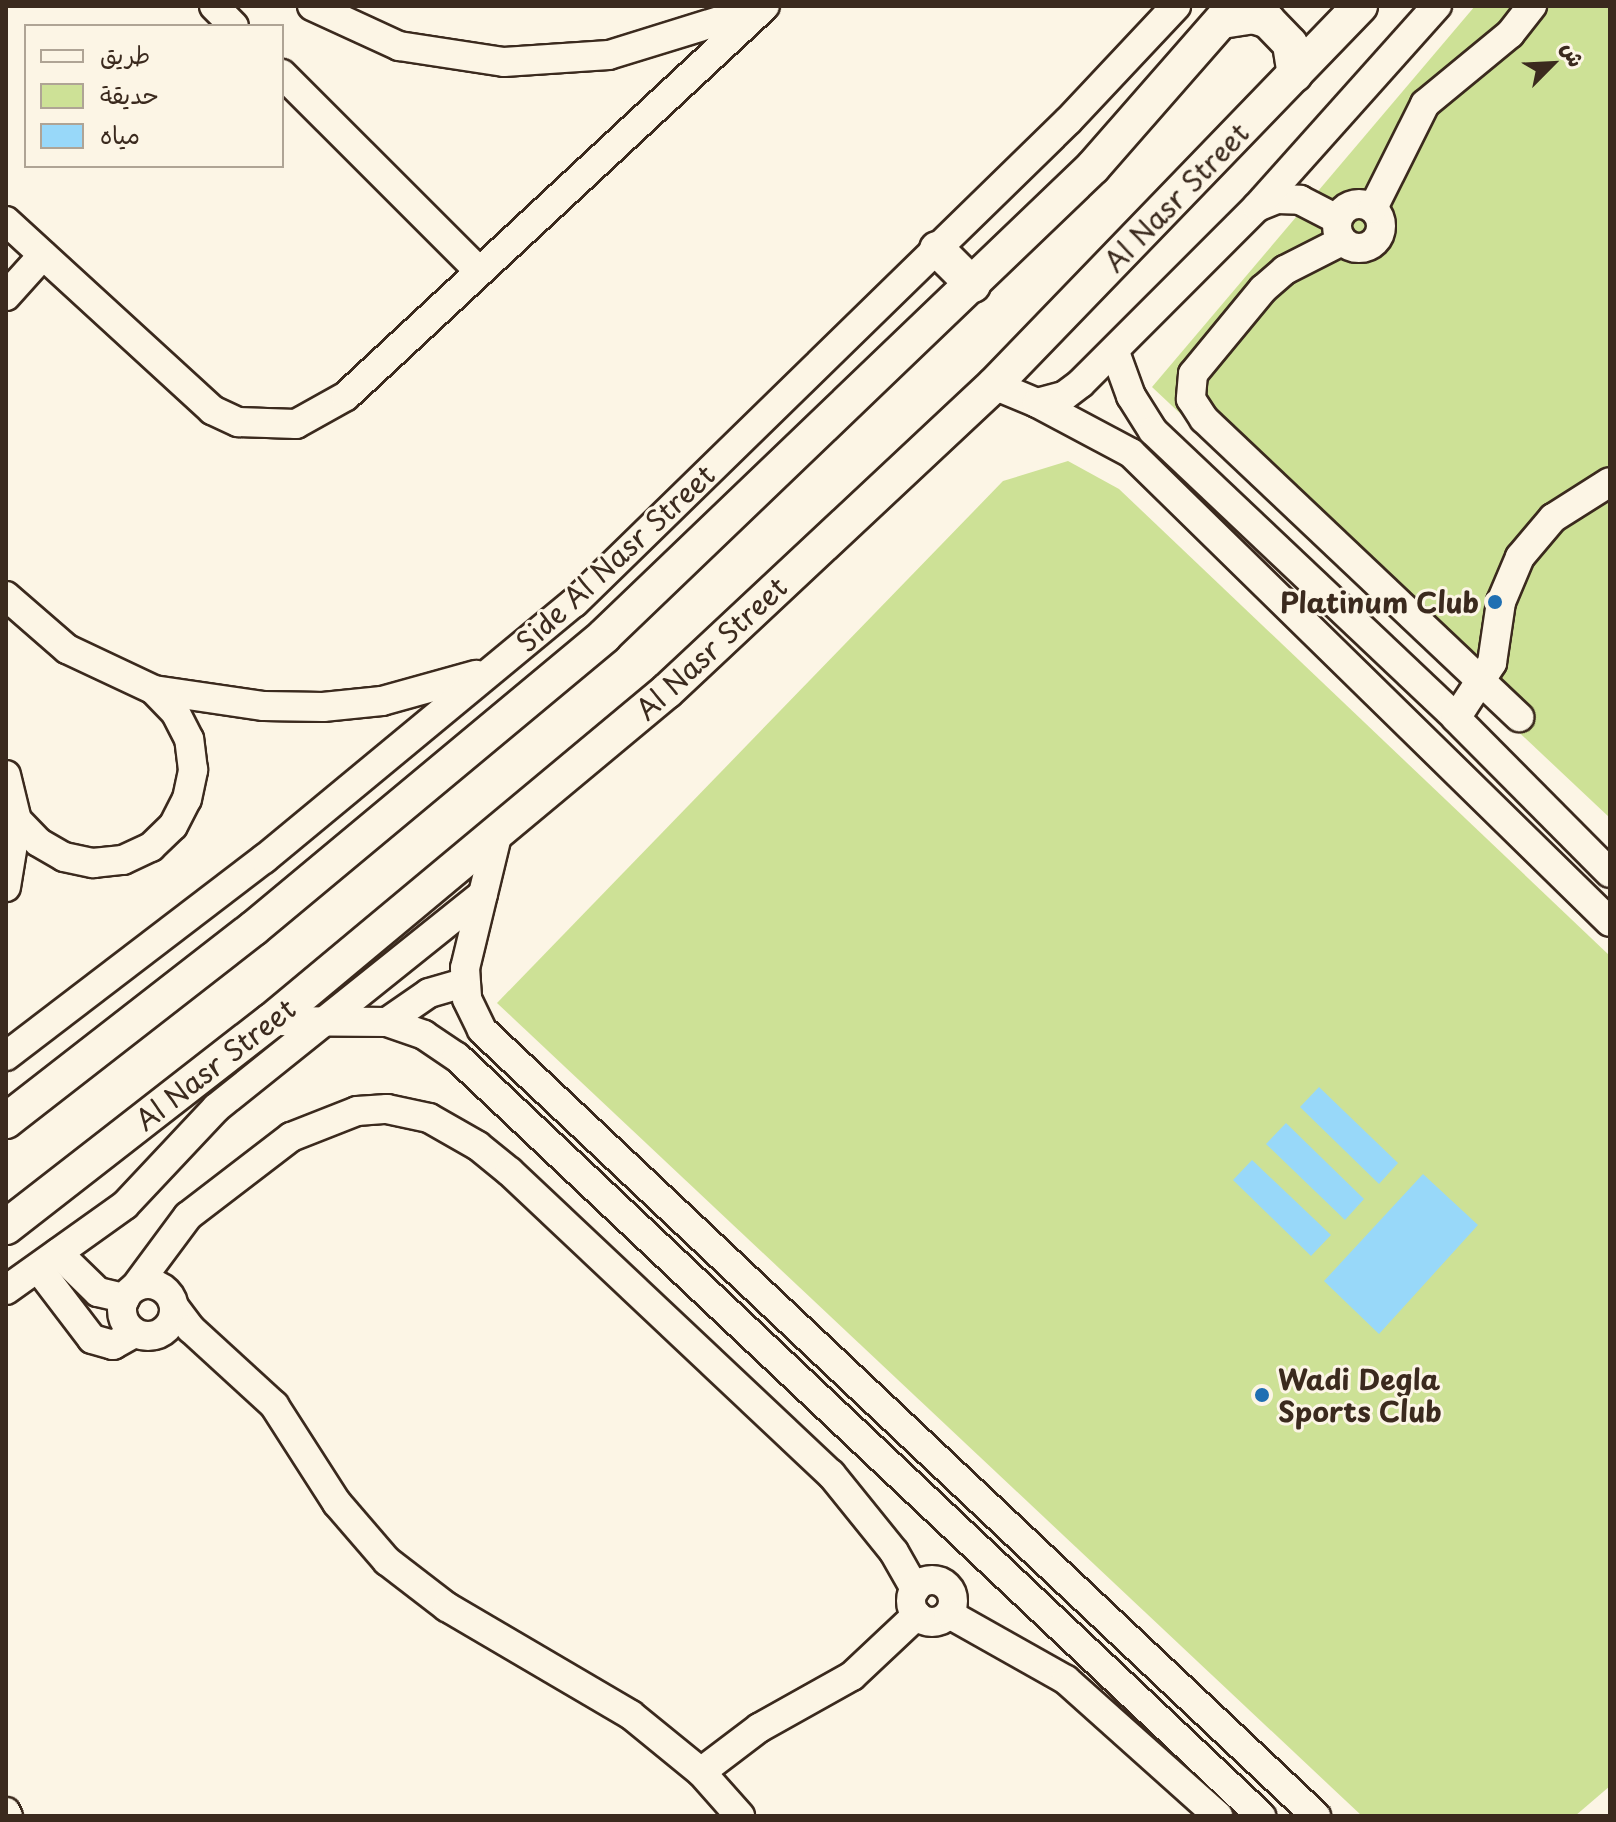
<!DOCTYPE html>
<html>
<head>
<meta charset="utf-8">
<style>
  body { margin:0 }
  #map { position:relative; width:1616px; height:1822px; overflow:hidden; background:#fcf5e5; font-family:"Playpen Sans","Playpen Sans Arabic",sans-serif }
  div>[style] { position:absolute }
  .green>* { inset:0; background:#cde196 }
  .water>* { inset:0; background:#98d8f9 }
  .roads { filter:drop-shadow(2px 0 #3b2a1e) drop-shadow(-2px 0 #3b2a1e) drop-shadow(0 2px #3b2a1e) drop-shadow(0 -2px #3b2a1e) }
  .minor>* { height:28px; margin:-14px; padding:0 14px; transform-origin:14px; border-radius:14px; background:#fcf5e5 }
  .minor>.ring { margin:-14px; padding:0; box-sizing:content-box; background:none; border:28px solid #fcf5e5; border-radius:50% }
  .major>* { height:34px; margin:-17px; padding:0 17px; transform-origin:17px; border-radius:17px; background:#fcf5e5 }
  .dots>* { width:22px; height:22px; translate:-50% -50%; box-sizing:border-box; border:4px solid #fcf5e5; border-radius:50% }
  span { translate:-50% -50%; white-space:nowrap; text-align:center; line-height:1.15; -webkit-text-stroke:6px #fcf5e5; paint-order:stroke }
  .street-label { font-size:28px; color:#3b2a1e }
  .poi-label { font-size:28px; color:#3b2a1e; font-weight:700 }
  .right { translate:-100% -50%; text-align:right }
  .left { translate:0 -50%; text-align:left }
  .frame { position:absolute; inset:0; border:8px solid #3b2a1e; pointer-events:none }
  .legend { position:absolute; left:24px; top:24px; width:260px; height:144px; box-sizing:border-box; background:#fcf5e5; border:2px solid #afa495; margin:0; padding:10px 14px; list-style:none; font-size:24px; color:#3b2a1e }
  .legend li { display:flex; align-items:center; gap:16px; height:40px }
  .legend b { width:40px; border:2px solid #afa495 }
  .north { position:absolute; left:1512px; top:24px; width:80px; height:80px; -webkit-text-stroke:6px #fcf5e5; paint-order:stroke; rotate:66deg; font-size:22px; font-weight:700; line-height:32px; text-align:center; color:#3b2a1e }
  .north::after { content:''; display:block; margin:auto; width:28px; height:36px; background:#3b2a1e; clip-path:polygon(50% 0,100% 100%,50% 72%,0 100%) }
</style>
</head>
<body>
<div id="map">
  <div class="green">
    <div style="clip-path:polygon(1475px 6px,1610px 6px,1610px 818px,1152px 387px)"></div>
    <div style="clip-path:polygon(1068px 461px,1119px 489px,1610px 956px,1610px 1786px,1575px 1816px,1362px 1816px,497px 1003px,1003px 481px)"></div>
  </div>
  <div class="water">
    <div style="clip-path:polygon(1319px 1087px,1398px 1163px,1379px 1184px,1300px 1107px)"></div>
    <div style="clip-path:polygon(1286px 1123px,1364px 1199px,1345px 1220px,1266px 1144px)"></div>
    <div style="clip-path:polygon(1252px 1160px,1331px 1235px,1311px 1256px,1233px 1180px)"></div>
    <div style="clip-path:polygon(1423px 1174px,1478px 1225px,1379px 1334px,1324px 1281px)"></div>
  </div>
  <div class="roads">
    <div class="minor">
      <div style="left:214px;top:6px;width:28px;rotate:45deg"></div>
      <div style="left:312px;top:6px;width:96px;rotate:24.7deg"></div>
      <div style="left:399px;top:46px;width:106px;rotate:8.7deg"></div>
      <div style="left:504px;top:62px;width:105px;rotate:-3.8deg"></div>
      <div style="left:609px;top:55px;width:152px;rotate:-17.2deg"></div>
      <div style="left:282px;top:74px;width:279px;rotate:45deg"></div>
      <div class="ring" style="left:1337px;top:204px;width:16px;height:16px"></div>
      <div style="left:1257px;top:207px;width:22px;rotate:-22deg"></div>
      <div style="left:1277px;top:199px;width:23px;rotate:2deg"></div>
      <div style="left:1300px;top:200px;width:42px;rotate:27.2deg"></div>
      <div style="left:1373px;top:208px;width:116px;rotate:-63.4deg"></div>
      <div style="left:1425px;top:104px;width:110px;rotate:-39.5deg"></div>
      <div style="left:1510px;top:34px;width:36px;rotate:-52deg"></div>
      <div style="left:6px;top:221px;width:280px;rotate:42.5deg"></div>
      <div style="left:212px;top:410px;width:29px;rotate:25deg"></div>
      <div style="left:238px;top:422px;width:58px;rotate:2deg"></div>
      <div style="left:296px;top:424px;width:57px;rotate:-29.2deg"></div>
      <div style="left:346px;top:396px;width:572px;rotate:-42.95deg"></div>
      <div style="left:1342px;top:241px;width:64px;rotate:153deg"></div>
      <div style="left:1285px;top:270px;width:29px;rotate:139deg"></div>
      <div style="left:1263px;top:289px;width:110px;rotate:129.5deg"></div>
      <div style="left:1193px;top:374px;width:25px;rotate:95deg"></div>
      <div style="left:1191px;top:399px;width:24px;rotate:57deg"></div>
      <div style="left:1204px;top:419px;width:434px;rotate:43.4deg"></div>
      <div style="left:6px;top:296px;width:55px;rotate:-47.9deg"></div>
      <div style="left:1115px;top:352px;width:47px;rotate:70deg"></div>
      <div style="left:1131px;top:396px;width:41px;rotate:57.8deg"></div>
      <div style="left:1153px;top:431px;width:417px;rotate:43.4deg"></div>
      <div style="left:1456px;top:718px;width:218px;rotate:45.2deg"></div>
      <div style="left:994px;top:385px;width:47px;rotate:22.7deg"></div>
      <div style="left:1037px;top:403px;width:28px;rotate:-15deg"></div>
      <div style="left:1064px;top:396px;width:21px;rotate:-37deg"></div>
      <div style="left:1081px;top:383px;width:249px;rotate:-45deg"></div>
      <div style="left:1257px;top:207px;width:270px;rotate:-48.2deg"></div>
      <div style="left:1037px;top:403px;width:106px;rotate:28deg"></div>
      <div style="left:1131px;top:453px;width:670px;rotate:44.4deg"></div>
      <div style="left:6px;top:596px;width:81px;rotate:41deg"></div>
      <div style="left:67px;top:649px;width:96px;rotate:25.2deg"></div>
      <div style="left:154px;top:690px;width:111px;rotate:8.3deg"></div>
      <div style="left:264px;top:706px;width:59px;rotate:1deg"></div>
      <div style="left:323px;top:707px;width:59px;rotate:-5.8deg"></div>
      <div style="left:382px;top:701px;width:98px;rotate:-15.5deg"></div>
      <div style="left:1456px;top:718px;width:66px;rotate:-56.8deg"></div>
      <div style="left:1492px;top:663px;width:62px;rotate:-81.6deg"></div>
      <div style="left:1501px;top:602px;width:49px;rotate:-67.1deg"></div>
      <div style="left:1520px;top:557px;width:51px;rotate:-49.8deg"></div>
      <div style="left:1553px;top:518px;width:67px;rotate:-32.3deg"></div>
      <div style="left:6px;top:775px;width:46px;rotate:76.3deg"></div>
      <div style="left:17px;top:820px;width:68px;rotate:99.3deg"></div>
      <div style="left:17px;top:820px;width:30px;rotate:46deg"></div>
      <div style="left:38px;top:842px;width:30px;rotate:30deg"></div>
      <div style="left:64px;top:857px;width:30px;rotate:12deg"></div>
      <div style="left:93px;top:863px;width:30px;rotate:-6deg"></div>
      <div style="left:123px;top:860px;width:31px;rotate:-25deg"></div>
      <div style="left:151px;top:847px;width:30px;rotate:-44deg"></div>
      <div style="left:173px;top:826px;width:30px;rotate:-63deg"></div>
      <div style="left:187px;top:799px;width:30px;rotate:-78deg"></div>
      <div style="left:193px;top:770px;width:31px;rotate:-97deg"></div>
      <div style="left:189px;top:739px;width:30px;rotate:-117deg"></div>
      <div style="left:175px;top:712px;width:30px;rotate:-134deg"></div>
      <div style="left:497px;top:836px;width:136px;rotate:103.6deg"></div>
      <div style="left:465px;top:968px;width:31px;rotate:86deg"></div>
      <div style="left:467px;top:999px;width:34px;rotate:64deg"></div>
      <div style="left:482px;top:1030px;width:1146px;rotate:43.3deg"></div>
      <div style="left:271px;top:1021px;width:116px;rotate:0.5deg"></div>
      <div style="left:387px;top:1022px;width:39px;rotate:19deg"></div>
      <div style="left:424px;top:1035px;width:40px;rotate:34deg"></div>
      <div style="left:457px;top:1057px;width:1106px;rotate:43.35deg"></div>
      <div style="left:387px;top:1022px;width:51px;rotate:-34.6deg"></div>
      <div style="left:429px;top:993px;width:36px;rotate:-16deg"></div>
      <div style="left:6px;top:1056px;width:325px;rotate:-37.4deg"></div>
      <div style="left:264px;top:859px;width:402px;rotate:-39.6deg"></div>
      <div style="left:574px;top:603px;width:690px;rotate:-44.3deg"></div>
      <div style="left:1068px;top:121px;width:158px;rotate:-46.8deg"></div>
      <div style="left:58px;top:1253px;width:56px;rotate:44.3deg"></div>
      <div style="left:98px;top:1292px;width:28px;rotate:13deg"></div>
      <div style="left:38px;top:1268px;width:89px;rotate:52.7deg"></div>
      <div style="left:92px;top:1339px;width:22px;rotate:16deg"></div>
      <div style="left:113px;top:1345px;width:25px;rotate:-29deg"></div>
      <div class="ring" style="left:122px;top:1284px;width:24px;height:24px"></div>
      <div style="left:136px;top:1286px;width:87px;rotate:-53.4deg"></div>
      <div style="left:188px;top:1216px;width:130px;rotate:-37.5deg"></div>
      <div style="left:291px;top:1137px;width:71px;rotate:-21.5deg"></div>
      <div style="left:357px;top:1111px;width:30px;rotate:-4deg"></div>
      <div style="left:387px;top:1109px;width:43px;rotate:12.1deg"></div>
      <div style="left:429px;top:1118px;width:56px;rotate:29.7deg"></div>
      <div style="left:478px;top:1146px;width:41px;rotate:39.1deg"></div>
      <div style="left:510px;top:1172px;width:441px;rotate:43.3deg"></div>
      <div style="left:831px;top:1474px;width:100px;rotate:51.1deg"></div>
      <div style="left:894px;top:1552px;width:43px;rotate:60.4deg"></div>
      <div style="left:6px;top:1290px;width:146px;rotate:-35.5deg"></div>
      <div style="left:125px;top:1205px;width:133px;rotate:-46.8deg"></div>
      <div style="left:216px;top:1108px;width:342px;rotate:-38.7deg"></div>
      <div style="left:175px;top:1308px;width:26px;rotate:53deg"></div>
      <div style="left:191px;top:1329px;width:113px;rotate:42.5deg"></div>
      <div style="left:274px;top:1405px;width:117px;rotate:57.3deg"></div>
      <div style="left:337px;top:1503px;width:77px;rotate:49.2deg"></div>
      <div style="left:387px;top:1561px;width:76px;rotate:37.5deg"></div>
      <div style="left:447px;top:1607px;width:213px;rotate:30.4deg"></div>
      <div style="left:631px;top:1715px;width:90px;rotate:39.2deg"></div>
      <div style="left:701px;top:1772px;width:59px;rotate:48.4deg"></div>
      <div class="ring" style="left:911px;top:1580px;width:14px;height:14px"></div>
      <div style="left:949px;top:1614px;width:134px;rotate:29.4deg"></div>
      <div style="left:1066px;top:1680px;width:204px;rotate:41.8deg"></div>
      <div style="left:701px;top:1772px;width:73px;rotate:-37.2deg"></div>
      <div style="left:759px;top:1728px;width:107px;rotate:-29.2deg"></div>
      <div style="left:852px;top:1676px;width:89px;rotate:-43.2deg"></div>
      <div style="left:6px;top:1812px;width:4px;rotate:63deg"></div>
    </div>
    <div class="major">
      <div style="left:1222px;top:21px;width:31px;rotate:-9deg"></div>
      <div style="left:1253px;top:16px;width:16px;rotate:18deg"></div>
      <div style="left:1268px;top:21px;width:32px;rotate:46deg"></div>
      <div style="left:1290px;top:44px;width:31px;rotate:81deg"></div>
      <div style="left:937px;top:249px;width:51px;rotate:45deg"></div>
      <div style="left:6px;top:1121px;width:314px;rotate:-37.9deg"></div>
      <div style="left:254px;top:928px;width:456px;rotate:-39.8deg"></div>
      <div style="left:604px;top:636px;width:678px;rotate:-43.8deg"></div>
      <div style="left:1093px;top:167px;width:214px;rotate:-48.8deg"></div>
      <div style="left:6px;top:1227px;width:336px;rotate:-37.9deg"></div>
      <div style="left:271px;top:1021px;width:515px;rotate:-39.81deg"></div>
      <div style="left:667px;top:691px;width:448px;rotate:-43.1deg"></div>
      <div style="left:994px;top:385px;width:527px;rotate:-46deg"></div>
    </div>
  </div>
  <div class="dots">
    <div style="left:1495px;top:602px;background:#1f6fb2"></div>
    <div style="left:1262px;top:1395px;background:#1f6fb2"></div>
  </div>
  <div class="street-label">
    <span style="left:1176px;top:197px;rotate:-46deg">Al Nasr Street</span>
    <span style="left:615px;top:558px;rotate:-43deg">Side Al Nasr Street</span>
    <span style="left:711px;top:648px;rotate:-43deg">Al Nasr Street</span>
    <span style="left:215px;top:1064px;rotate:-38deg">Al Nasr Street</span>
  </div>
  <div class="poi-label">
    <span class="right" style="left:1479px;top:602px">Platinum Club</span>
    <span class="left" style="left:1278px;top:1395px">Wadi Degla<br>Sports Club</span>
  </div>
  <div class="frame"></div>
  <ul class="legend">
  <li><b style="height:10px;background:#fcf5e5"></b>طريق</li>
  <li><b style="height:22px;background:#cde196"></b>حديقة</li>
  <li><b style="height:22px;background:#98d8f9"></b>مياه</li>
  </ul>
  <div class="north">ش</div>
</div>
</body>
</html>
